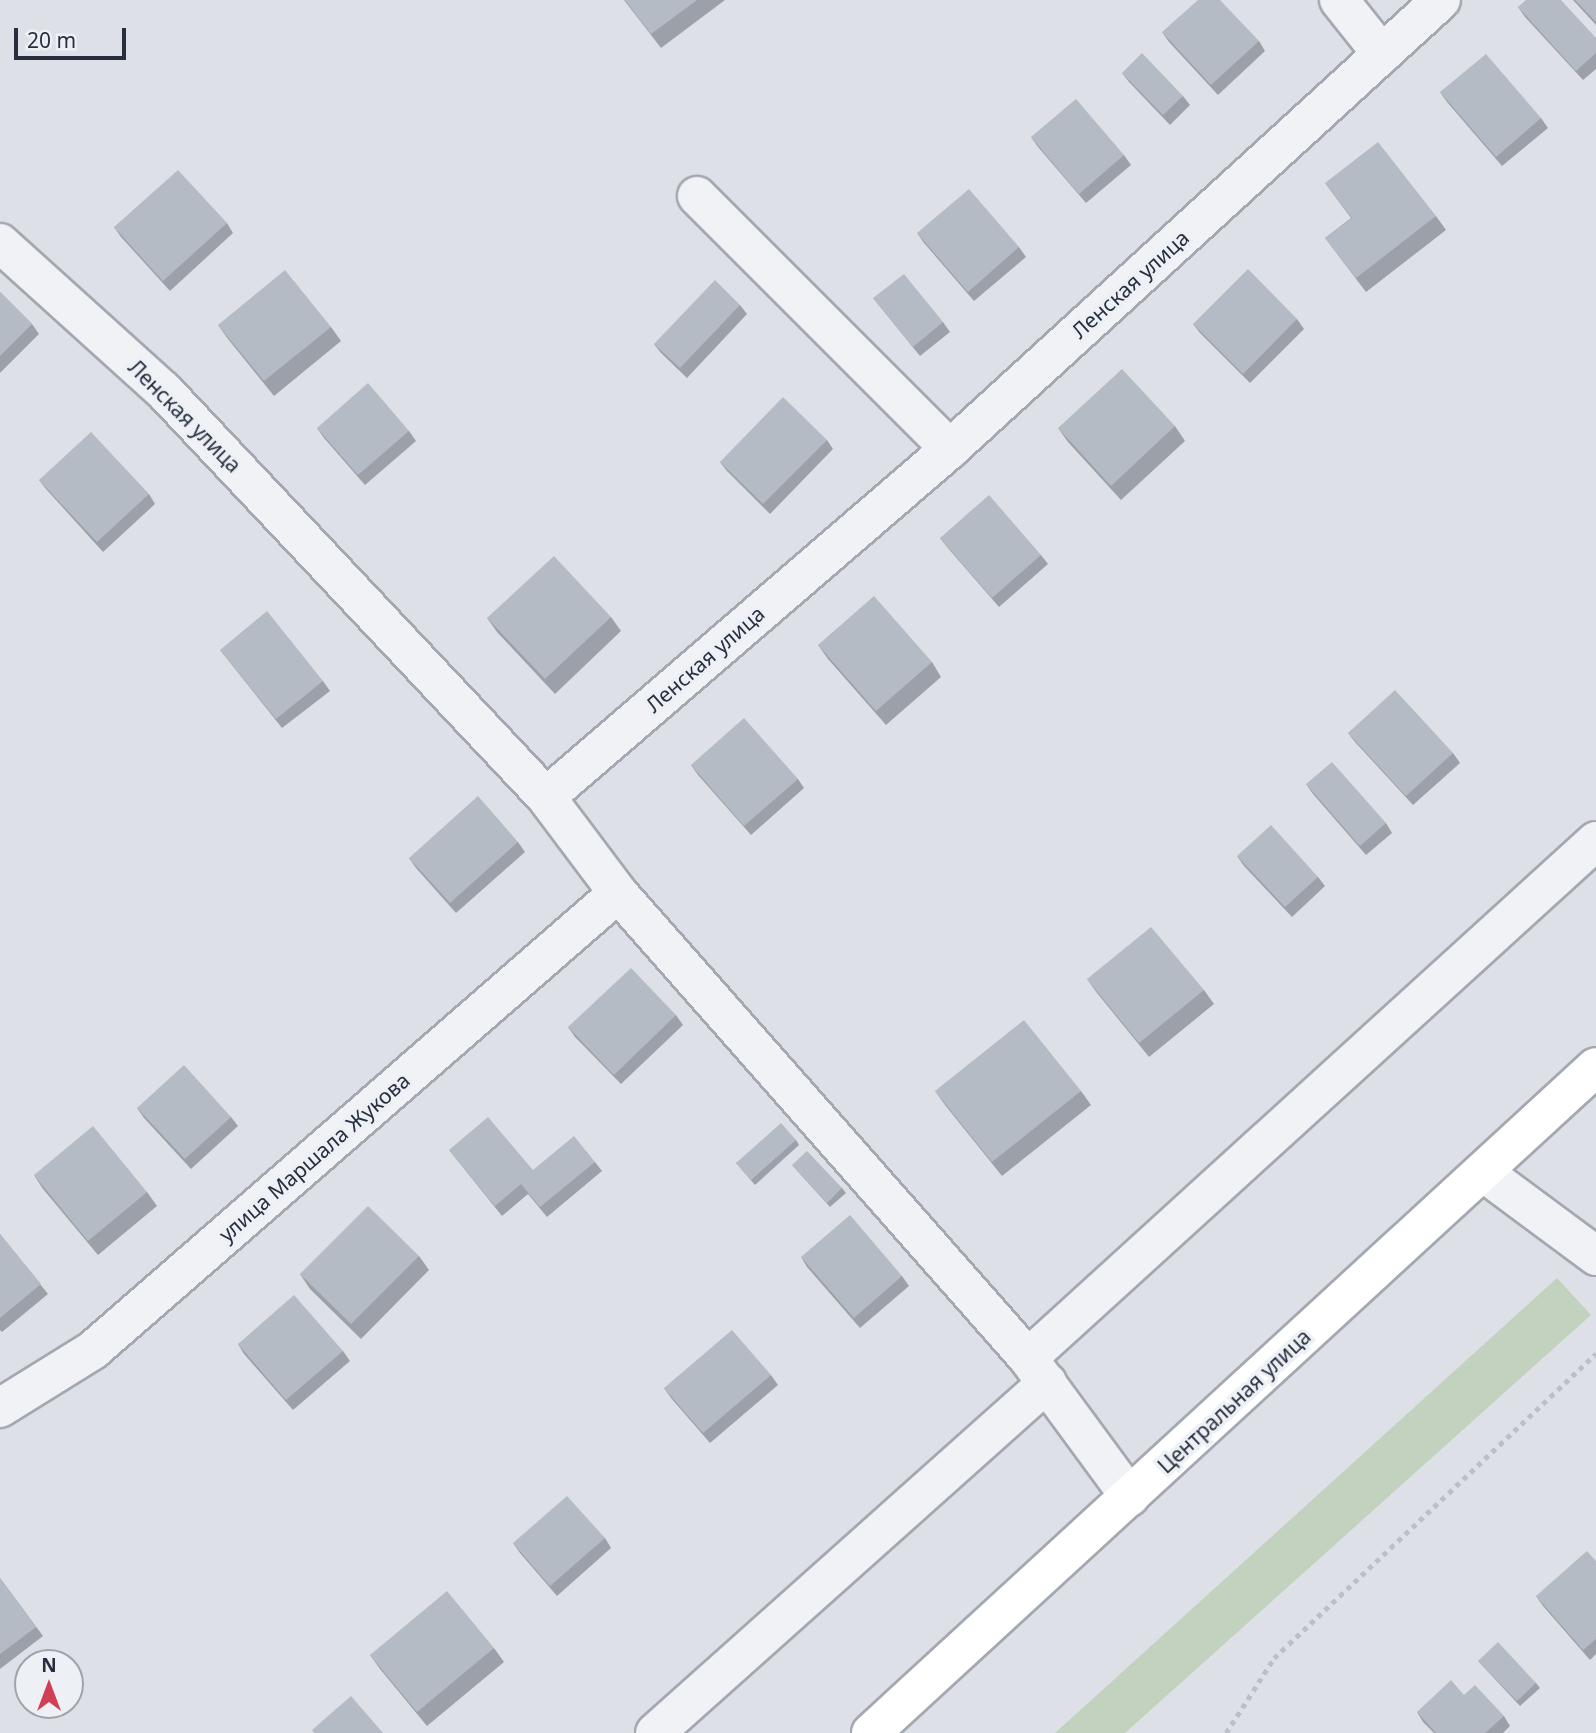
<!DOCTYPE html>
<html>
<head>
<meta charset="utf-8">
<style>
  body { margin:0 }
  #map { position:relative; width:1596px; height:1733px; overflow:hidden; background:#dde1e7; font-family:"Noto Sans",sans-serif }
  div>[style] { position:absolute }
  .green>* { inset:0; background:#c3d2be }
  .path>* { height:4.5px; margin-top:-2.25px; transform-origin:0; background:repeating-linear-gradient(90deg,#bcbfc6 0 5px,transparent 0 10px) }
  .roads { filter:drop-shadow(2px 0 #a3a8b1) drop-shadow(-2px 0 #a3a8b1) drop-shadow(0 2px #a3a8b1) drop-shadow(0 -2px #a3a8b1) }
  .minor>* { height:38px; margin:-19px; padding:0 19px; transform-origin:19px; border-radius:19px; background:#f0f2f6 }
  .major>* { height:38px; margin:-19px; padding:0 19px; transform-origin:19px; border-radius:19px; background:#fff }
  .wall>* { inset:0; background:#9ca1a9 }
  .building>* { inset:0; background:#b5bbc4 }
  span { translate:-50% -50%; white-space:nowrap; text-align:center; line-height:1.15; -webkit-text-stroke:7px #edf0f5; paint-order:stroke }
  .street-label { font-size:21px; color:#272f3e }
  .north { position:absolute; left:14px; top:1649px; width:70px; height:70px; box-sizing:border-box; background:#edf0f5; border:2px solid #9ea3ac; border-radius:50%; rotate:0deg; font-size:19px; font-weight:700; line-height:28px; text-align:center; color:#272f3e }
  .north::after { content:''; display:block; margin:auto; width:24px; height:32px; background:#d03f56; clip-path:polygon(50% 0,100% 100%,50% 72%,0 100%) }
  .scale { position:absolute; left:14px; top:28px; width:112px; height:32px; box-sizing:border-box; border:4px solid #272f3e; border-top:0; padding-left:9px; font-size:21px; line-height:24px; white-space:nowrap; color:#272f3e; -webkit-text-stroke:5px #edf0f5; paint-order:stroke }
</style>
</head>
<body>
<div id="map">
  <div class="green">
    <div style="clip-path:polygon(1557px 1278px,1591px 1315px,1125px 1733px,1055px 1733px)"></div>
  </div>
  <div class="path">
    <div style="left:1226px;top:1733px;width:89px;rotate:-57.4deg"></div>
    <div style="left:1274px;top:1658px;width:443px;rotate:-43.4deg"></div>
  </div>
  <div class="roads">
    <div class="minor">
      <div style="left:1339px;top:0;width:69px;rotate:51.5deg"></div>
      <div style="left:697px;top:196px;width:358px;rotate:45deg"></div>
      <div style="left:0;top:243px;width:221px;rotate:42.1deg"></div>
      <div style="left:164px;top:391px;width:557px;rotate:46.74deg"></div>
      <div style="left:546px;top:797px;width:120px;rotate:53.1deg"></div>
      <div style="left:618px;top:893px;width:620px;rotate:48.6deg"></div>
      <div style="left:1028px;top:1358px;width:172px;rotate:53.7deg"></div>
      <div style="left:546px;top:797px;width:533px;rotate:-40.74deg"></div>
      <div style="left:950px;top:449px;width:665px;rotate:-42.44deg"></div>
      <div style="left:1483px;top:1172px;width:141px;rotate:36.6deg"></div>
      <div style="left:1028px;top:1358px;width:768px;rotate:-42.31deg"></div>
      <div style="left:0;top:1408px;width:110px;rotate:-31.9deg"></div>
      <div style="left:93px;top:1350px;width:696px;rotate:-41.04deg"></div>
      <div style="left:655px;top:1733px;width:526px;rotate:-41.76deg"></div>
    </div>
    <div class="major">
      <div style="left:871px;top:1733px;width:984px;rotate:-42.57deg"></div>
    </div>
  </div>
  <div class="wall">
    <div style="clip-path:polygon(624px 0,725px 0,661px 48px)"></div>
    <div style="clip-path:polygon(1573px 0,1596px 0,1596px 25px)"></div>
    <div style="clip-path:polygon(1518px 7px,1596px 38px,1596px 69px,1583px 80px,1525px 17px)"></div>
    <div style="clip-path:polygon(1162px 32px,1259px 41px,1265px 51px,1218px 95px,1169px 42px)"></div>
    <div style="clip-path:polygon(1122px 73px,1183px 96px,1190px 105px,1170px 125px,1129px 82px)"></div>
    <div style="clip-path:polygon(1440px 92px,1541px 118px,1548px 128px,1502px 166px,1447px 102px)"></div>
    <div style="clip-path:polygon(1031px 137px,1124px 155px,1131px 165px,1086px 203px,1038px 147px)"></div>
    <div style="clip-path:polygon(1325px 183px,1436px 216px,1446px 230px,1366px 292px,1325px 238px,1351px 218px)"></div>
    <div style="clip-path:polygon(227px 223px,233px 233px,170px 291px,121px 237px,114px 227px)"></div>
    <div style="clip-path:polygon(917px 233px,1019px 247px,1026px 257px,974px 301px,924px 243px)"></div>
    <div style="clip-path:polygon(0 292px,32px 324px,39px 334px,0 373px)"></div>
    <div style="clip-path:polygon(873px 298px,943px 322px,950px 332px,920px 356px)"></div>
    <div style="clip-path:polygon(740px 305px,747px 314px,687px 378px,661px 353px,654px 344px)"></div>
    <div style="clip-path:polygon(1297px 319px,1304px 329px,1250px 383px,1200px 333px,1193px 324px)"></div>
    <div style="clip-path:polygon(218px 325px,331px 327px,341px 341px,274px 396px,228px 339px)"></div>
    <div style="clip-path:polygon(1175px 426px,1185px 441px,1121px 500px,1068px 442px,1058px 428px)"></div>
    <div style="clip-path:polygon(317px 428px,409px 431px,416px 441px,365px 485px,324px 438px)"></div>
    <div style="clip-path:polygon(827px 440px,833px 449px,770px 514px,727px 471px,720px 462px)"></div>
    <div style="clip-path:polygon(39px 480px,149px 494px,155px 504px,103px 552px,46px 489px)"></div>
    <div style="clip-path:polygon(940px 538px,1041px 555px,1048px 564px,999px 607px,947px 547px)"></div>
    <div style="clip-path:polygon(611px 617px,621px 631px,555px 694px,497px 632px,487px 618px)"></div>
    <div style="clip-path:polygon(818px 645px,932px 662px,941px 677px,886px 725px,828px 659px)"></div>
    <div style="clip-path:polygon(220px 650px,323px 681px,330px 691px,282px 728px)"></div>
    <div style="clip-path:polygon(1348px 733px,1453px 753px,1460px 763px,1413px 805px,1355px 742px)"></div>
    <div style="clip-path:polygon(691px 765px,798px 779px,804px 788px,751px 835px,698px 775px)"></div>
    <div style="clip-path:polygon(1306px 784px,1386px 823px,1392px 833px,1366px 855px,1313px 794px)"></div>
    <div style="clip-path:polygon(518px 842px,525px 852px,456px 913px,416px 868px,409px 858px)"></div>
    <div style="clip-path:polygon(1237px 856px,1318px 877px,1325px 886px,1292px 917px,1244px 866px)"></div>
    <div style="clip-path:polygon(1087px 979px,1204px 990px,1214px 1004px,1149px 1057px,1097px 993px)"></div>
    <div style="clip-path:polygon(676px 1015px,683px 1025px,621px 1084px,575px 1037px,568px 1027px)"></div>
    <div style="clip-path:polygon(935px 1091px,1081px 1091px,1091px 1105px,1002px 1176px,945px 1105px)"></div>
    <div style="clip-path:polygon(137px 1108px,231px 1117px,238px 1126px,191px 1169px,144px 1118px)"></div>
    <div style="clip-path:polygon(796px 1140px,799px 1145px,755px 1185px,736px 1163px)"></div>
    <div style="clip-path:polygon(449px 1150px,533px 1170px,595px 1162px,602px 1171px,547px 1217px,528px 1194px,502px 1216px)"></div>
    <div style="clip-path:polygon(792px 1165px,842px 1188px,846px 1193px,830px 1207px)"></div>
    <div style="clip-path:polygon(34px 1175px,147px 1192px,157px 1206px,98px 1255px,43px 1189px)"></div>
    <div style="clip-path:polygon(0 1234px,48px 1294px,2px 1332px,0 1330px)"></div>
    <div style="clip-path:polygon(419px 1256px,429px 1270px,361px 1339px,310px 1289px,300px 1274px)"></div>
    <div style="clip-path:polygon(801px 1257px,902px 1276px,909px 1286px,860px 1328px,807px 1267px)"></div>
    <div style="clip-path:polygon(238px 1344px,343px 1351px,350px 1361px,293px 1410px,244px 1354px)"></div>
    <div style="clip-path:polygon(771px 1375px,778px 1385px,710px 1443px,671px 1398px,664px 1388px)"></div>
    <div style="clip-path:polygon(605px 1538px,611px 1548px,557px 1596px,520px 1553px,513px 1543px)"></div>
    <div style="clip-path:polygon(1596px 1561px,1596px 1654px,1590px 1660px,1543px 1606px,1536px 1596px)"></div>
    <div style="clip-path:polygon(0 1578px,43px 1636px,0 1669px)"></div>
    <div style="clip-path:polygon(494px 1648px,504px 1662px,427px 1726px,380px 1669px,370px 1655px)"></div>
    <div style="clip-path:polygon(1478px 1661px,1536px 1683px,1540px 1688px,1520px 1706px)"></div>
    <div style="clip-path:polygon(1464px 1695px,1504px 1716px,1510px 1726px,1503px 1733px,1434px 1733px,1423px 1722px,1417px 1712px)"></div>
  </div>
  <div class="building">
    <div style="clip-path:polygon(625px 0,697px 0,651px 34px)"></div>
    <div style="clip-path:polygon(1198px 0,1220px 0,1259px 41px,1211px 85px,1162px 32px)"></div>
    <div style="clip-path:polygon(1526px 0,1561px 0,1596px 38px,1596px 53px,1576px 71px,1518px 7px)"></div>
    <div style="clip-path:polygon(1575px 0,1596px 0,1596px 22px)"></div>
    <div style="clip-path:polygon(1142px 53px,1183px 96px,1163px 115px,1122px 73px)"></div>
    <div style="clip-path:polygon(1486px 54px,1541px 118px,1496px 157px,1440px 92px)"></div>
    <div style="clip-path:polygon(1076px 99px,1124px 155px,1079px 194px,1031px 137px)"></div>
    <div style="clip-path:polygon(1378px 142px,1436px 216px,1356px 278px,1325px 238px,1352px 218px,1325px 183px)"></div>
    <div style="clip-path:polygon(178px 170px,227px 223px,163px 281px,114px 227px)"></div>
    <div style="clip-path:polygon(969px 189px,1019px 247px,968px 292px,917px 233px)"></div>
    <div style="clip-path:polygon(1248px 269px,1297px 319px,1243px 374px,1193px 324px)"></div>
    <div style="clip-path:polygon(285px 270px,331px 327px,264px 381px,218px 325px)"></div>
    <div style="clip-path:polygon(904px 274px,943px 322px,913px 347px,873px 298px)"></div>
    <div style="clip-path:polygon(715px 280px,740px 305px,680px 368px,654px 344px)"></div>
    <div style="clip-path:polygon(0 292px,32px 324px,0 356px)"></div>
    <div style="clip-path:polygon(1122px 369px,1175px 426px,1111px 486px,1058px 428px)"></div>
    <div style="clip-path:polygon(368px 383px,409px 431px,358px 475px,317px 428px)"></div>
    <div style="clip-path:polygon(783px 397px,827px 440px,763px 504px,720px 462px)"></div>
    <div style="clip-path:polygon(91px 432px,149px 494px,97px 542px,39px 480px)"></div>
    <div style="clip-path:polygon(989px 495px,1041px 555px,992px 598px,940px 538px)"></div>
    <div style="clip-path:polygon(554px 556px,611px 617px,545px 679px,487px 618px)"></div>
    <div style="clip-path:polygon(874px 596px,932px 662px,876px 711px,818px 645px)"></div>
    <div style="clip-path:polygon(267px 611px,323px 681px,276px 719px,220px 650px)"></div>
    <div style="clip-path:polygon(1395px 690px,1453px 753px,1406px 796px,1348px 733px)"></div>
    <div style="clip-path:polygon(744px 718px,798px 779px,744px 826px,691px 765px)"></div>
    <div style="clip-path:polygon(1332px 762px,1386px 823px,1360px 846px,1306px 784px)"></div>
    <div style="clip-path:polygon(478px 796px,518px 842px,450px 903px,409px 858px)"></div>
    <div style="clip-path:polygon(1271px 825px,1318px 877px,1285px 907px,1237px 856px)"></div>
    <div style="clip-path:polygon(1151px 927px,1204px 990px,1139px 1043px,1087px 979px)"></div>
    <div style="clip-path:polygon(631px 968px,676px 1015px,614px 1075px,568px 1027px)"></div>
    <div style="clip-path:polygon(1024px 1020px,1081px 1091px,992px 1162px,935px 1091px)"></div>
    <div style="clip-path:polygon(184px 1065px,231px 1117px,185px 1159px,137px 1108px)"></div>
    <div style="clip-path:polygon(488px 1117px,533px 1170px,574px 1136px,595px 1162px,540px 1207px,521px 1184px,495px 1206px,449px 1150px)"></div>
    <div style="clip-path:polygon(781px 1123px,796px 1140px,751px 1180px,736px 1163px)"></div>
    <div style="clip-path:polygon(93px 1126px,147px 1192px,88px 1241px,34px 1175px)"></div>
    <div style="clip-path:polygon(807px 1151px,842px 1188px,827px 1203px,792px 1165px)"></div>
    <div style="clip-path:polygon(368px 1206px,419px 1256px,351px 1324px,300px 1274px)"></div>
    <div style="clip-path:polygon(850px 1215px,902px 1276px,854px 1318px,801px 1257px)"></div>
    <div style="clip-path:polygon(0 1234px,41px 1284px,0 1318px)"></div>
    <div style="clip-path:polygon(294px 1295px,343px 1351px,286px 1400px,238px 1344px)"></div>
    <div style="clip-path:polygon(732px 1330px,771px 1375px,703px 1433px,664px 1388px)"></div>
    <div style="clip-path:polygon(567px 1496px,605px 1538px,550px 1586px,513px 1543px)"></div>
    <div style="clip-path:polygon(1587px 1551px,1596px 1561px,1596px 1639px,1583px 1650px,1536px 1596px)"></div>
    <div style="clip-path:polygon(0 1578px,36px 1627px,0 1654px)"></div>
    <div style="clip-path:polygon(447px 1591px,494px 1648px,417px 1712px,370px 1655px)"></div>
    <div style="clip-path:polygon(1498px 1642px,1536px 1683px,1517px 1701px,1478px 1661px)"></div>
    <div style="clip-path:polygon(1451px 1680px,1464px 1695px,1475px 1685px,1504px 1716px,1485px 1733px,1436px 1733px,1417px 1712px)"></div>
    <div style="clip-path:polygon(351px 1696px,383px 1733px,314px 1733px,312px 1730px)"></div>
  </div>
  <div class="street-label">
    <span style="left:1130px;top:284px;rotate:-42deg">Ленская улица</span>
    <span style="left:185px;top:416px;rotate:45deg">Ленская улица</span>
    <span style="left:705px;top:659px;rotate:-41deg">Ленская улица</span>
    <span style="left:314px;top:1157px;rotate:-41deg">улица Маршала Жукова</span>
    <span style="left:1234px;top:1401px;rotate:-43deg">Центральная улица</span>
  </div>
  <div class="north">N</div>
  <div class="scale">20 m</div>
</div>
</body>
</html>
